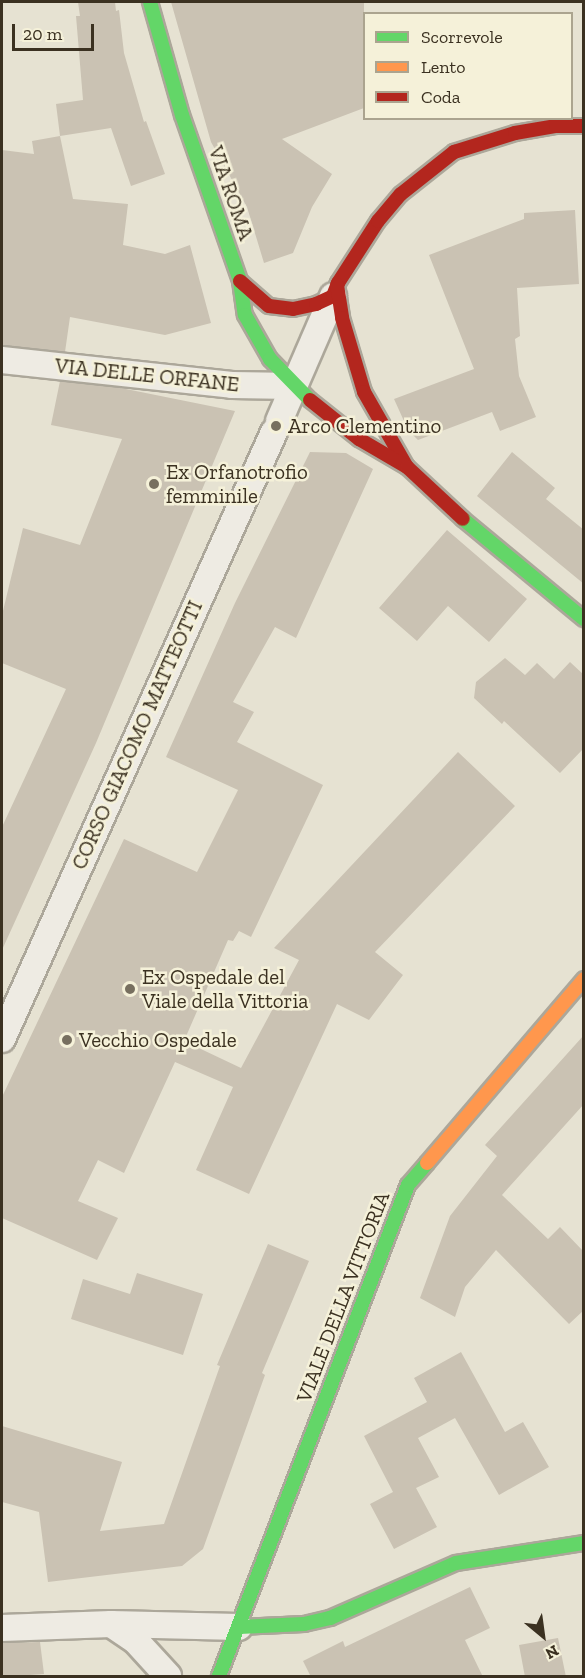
<!DOCTYPE html>
<html>
<head>
<meta charset="utf-8">
<style>
  body { margin:0 }
  #map { position:relative; width:585px; height:1678px; overflow:hidden; background:#e6e2d2; font-family:"Zilla Slab",serif }
  div>[style] { position:absolute }
  .building>* { inset:0; background:#cac2b3 }
  .roads { filter:drop-shadow(2px 0 #aca79a) drop-shadow(-2px 0 #aca79a) drop-shadow(0 2px #aca79a) drop-shadow(0 -2px #aca79a) }
  .street>* { height:26px; margin:-13px; padding:0 13px; transform-origin:13px; border-radius:13px; background:#eeebe3 }
  .fast>* { height:14px; margin:-7px; padding:0 7px; transform-origin:7px; border-radius:7px; background:#63d668 }
  .slow>* { height:14px; margin:-7px; padding:0 7px; transform-origin:7px; border-radius:7px; background:#ff974d }
  .jam>* { height:14px; margin:-7px; padding:0 7px; transform-origin:7px; border-radius:7px; background:#b3261e }
  .dots>* { width:16px; height:16px; translate:-50% -50%; box-sizing:border-box; border:3px solid #f5f1d9; border-radius:50% }
  span { translate:-50% -50%; white-space:nowrap; text-align:center; line-height:1.15; -webkit-text-stroke:5px #f5f1d9; paint-order:stroke }
  .street-label { font-size:21px; color:#3b3121 }
  .poi-label { font-size:21px; color:#3b3121 }
  .left { translate:0 -50%; text-align:left }
  .frame { position:absolute; inset:0; border:3px solid #3b3121; pointer-events:none }
  .legend { position:absolute; left:363px; top:12px; width:210px; height:108px; box-sizing:border-box; background:#f5f1d9; border:2px solid #aba48f; margin:0; padding:8px 10px; list-style:none; font-size:18px; color:#3b3121 }
  .legend li { display:flex; align-items:center; gap:12px; height:30px }
  .legend b { width:30px; border:2px solid #aba48f }
  .north { position:absolute; left:513px; top:1606px; width:60px; height:60px; -webkit-text-stroke:4px #f5f1d9; paint-order:stroke; rotate:151deg; font-size:16px; font-weight:700; line-height:24px; text-align:center; color:#3b3121 }
  .north::after { content:''; display:block; margin:auto; width:21px; height:27px; background:#3b3121; clip-path:polygon(50% 0,100% 100%,50% 72%,0 100%) }
  .scale { position:absolute; left:12px; top:24px; width:82px; height:27px; box-sizing:border-box; border:3px solid #3b3121; border-top:0; padding-left:8px; font-size:18px; line-height:21px; white-space:nowrap; color:#3b3121; -webkit-text-stroke:4px #f5f1d9; paint-order:stroke }
</style>
</head>
<body>
<div id="map">
  <div class="building">
    <div style="clip-path:polygon(78px 2px,115px 2px,116px 11px,119px 10px,124px 53px,144px 122px,146px 121px,165px 174px,131px 186px,111px 128px,60px 136px,56px 104px,83px 100px,76px 16px,80px 16px)"></div>
    <div style="clip-path:polygon(171px 2px,364px 2px,364px 108px,282px 139px,332px 174px,312px 207px,293px 253px,264px 263px,247px 207px,211px 142px)"></div>
    <div style="clip-path:polygon(60px 136px,73px 199px,128px 204px,123px 245px,165px 254px,190px 245px,211px 323px,165px 335px,70px 317px,65px 352px,2px 345px,2px 150px,34px 154px,32px 141px)"></div>
    <div style="clip-path:polygon(575px 210px,579px 284px,517px 288px,520px 336px,515px 339px,519px 376px,536px 417px,500px 431px,492px 412px,418px 440px,408px 430px,394px 399px,474px 369px,429px 255px,524px 219px,524px 213px)"></div>
    <div style="clip-path:polygon(60px 381px,116px 387px,235px 411px,96px 743px,2px 950px,2px 827px,66px 689px,2px 663px,2px 615px,23px 528px,80px 545px,122px 439px,51px 425px)"></div>
    <div style="clip-path:polygon(310px 452px,346px 453px,373px 469px,296px 638px,275px 627px,233px 702px,254px 712px,237px 742px,323px 785px,251px 937px,239px 931px,233px 941px,228px 940px,184px 1041px,241px 1068px,299px 960px,274px 948px,458px 752px,515px 806px,375px 952px,403px 975px,369px 1020px,337px 1004px,249px 1194px,196px 1170px,233px 1087px,175px 1062px,124px 1173px,98px 1160px,78px 1201px,118px 1218px,97px 1260px,2px 1218px,2px 1097px,124px 839px,197px 872px,238px 790px,166px 757px,235px 603px)"></div>
    <div style="clip-path:polygon(512px 452px,555px 488px,546px 499px,584px 530px,584px 584px,477px 496px)"></div>
    <div style="clip-path:polygon(447px 530px,527px 599px,489px 642px,448px 606px,417px 641px,379px 608px)"></div>
    <div style="clip-path:polygon(505px 658px,525px 675px,537px 663px,554px 679px,570px 662px,584px 675px,584px 748px,560px 773px,504px 721px,502px 724px,474px 698px,476px 682px)"></div>
    <div style="clip-path:polygon(584px 1035px,584px 1104px,502px 1195px,548px 1239px,560px 1227px,584px 1252px,584px 1310px,569px 1324px,496px 1250px,465px 1287px,455px 1317px,420px 1298px,450px 1216px,497px 1156px,485px 1145px)"></div>
    <div style="clip-path:polygon(268px 1244px,309px 1261px,262px 1373px,265px 1375px,203px 1549px,182px 1566px,48px 1582px,39px 1512px,2px 1502px,2px 1426px,122px 1462px,100px 1531px,164px 1524px,220px 1366px,217px 1365px)"></div>
    <div style="clip-path:polygon(137px 1273px,203px 1294px,183px 1355px,71px 1319px,83px 1279px,130px 1294px)"></div>
    <div style="clip-path:polygon(461px 1352px,505px 1432px,523px 1422px,549px 1467px,499px 1495px,455px 1418px,418px 1438px,439px 1477px,416px 1488px,437px 1527px,394px 1549px,370px 1504px,393px 1492px,364px 1436px,427px 1402px,414px 1378px)"></div>
    <div style="clip-path:polygon(470px 1587px,490px 1628px,465px 1640px,483px 1677px,311px 1677px,303px 1661px,343px 1641px,345px 1647px)"></div>
    <div style="clip-path:polygon(558px 1638px,566px 1677px,525px 1677px,519px 1645px)"></div>
    <div style="clip-path:polygon(40px 1642px,44px 1674px,2px 1677px,2px 1643px)"></div>
  </div>
  <div class="roads">
    <div class="street">
      <div style="left:2px;top:360px;width:231px;rotate:6.2deg"></div>
      <div style="left:232px;top:385px;width:62px;rotate:0.9deg"></div>
      <div style="left:279px;top:421px;width:136px;rotate:-66.6deg"></div>
      <div style="left:2px;top:1039px;width:665px;rotate:-65.86deg"></div>
      <div style="left:111px;top:1624px;width:29px;rotate:34deg"></div>
      <div style="left:135px;top:1640px;width:49px;rotate:47.5deg"></div>
      <div style="left:2px;top:1628px;width:109px;rotate:-2.1deg"></div>
      <div style="left:111px;top:1624px;width:128px;rotate:1.3deg"></div>
    </div>
    <div class="fast">
      <div style="left:150px;top:2px;width:117px;rotate:74.2deg"></div>
      <div style="left:182px;top:115px;width:176px;rotate:70.7deg"></div>
      <div style="left:240px;top:281px;width:34px;rotate:82deg"></div>
      <div style="left:245px;top:315px;width:51px;rotate:60.4deg"></div>
      <div style="left:270px;top:359px;width:57px;rotate:45.7deg"></div>
      <div style="left:463px;top:519px;width:157px;rotate:39.6deg"></div>
      <div style="left:239px;top:1627px;width:65px;rotate:-2.6deg"></div>
      <div style="left:304px;top:1624px;width:27px;rotate:-13deg"></div>
      <div style="left:330px;top:1618px;width:137px;rotate:-23.6deg"></div>
      <div style="left:456px;top:1563px;width:130px;rotate:-8.9deg"></div>
      <div style="left:219px;top:1676px;width:526px;rotate:-68.95deg"></div>
      <div style="left:408px;top:1185px;width:29px;rotate:-49deg"></div>
    </div>
    <div class="slow">
      <div style="left:427px;top:1163px;width:242px;rotate:-49.5deg"></div>
    </div>
    <div class="jam">
      <div style="left:240px;top:281px;width:38px;rotate:41deg"></div>
      <div style="left:269px;top:306px;width:24px;rotate:7deg"></div>
      <div style="left:293px;top:309px;width:24px;rotate:-12deg"></div>
      <div style="left:316px;top:304px;width:19px;rotate:-25deg"></div>
      <div style="left:333px;top:296px;width:14px;rotate:-69deg"></div>
      <div style="left:338px;top:283px;width:74px;rotate:-57.2deg"></div>
      <div style="left:378px;top:221px;width:35px;rotate:-50deg"></div>
      <div style="left:401px;top:194px;width:68px;rotate:-38.4deg"></div>
      <div style="left:454px;top:152px;width:64px;rotate:-17.3deg"></div>
      <div style="left:515px;top:133px;width:42px;rotate:-9.7deg"></div>
      <div style="left:556px;top:126px;width:28px"></div>
      <div style="left:337px;top:285px;width:33px;rotate:81deg"></div>
      <div style="left:342px;top:318px;width:77px;rotate:73.4deg"></div>
      <div style="left:364px;top:392px;width:86px;rotate:60.2deg"></div>
      <div style="left:310px;top:400px;width:63px;rotate:38.5deg"></div>
      <div style="left:359px;top:439px;width:56px;rotate:30.3deg"></div>
      <div style="left:407px;top:467px;width:76px;rotate:42.9deg"></div>
    </div>
  </div>
  <div class="dots">
    <div style="left:276px;top:426px;background:#776f5f"></div>
    <div style="left:154px;top:484px;background:#776f5f"></div>
    <div style="left:130px;top:989px;background:#776f5f"></div>
    <div style="left:67px;top:1040px;background:#776f5f"></div>
  </div>
  <div class="street-label">
    <span style="left:231px;top:193px;rotate:71deg">VIA ROMA</span>
    <span style="left:147px;top:375px;rotate:6deg">VIA DELLE ORFANE</span>
    <span style="left:137px;top:735px;rotate:-66deg">CORSO GIACOMO MATTEOTTI</span>
    <span style="left:343px;top:1297px;rotate:-69deg">VIALE DELLA VITTORIA</span>
  </div>
  <div class="poi-label">
    <span class="left" style="left:288px;top:426px">Arco Clementino</span>
    <span class="left" style="left:166px;top:484px">Ex Orfanotrofio<br>femminile</span>
    <span class="left" style="left:142px;top:989px">Ex Ospedale del<br>Viale della Vittoria</span>
    <span class="left" style="left:79px;top:1040px">Vecchio Ospedale</span>
  </div>
  <div class="frame"></div>
  <ul class="legend">
  <li><b style="height:8px;background:#63d668"></b>Scorrevole</li>
  <li><b style="height:8px;background:#ff974d"></b>Lento</li>
  <li><b style="height:8px;background:#b3261e"></b>Coda</li>
  </ul>
  <div class="north">N</div>
  <div class="scale">20 m</div>
</div>
</body>
</html>
